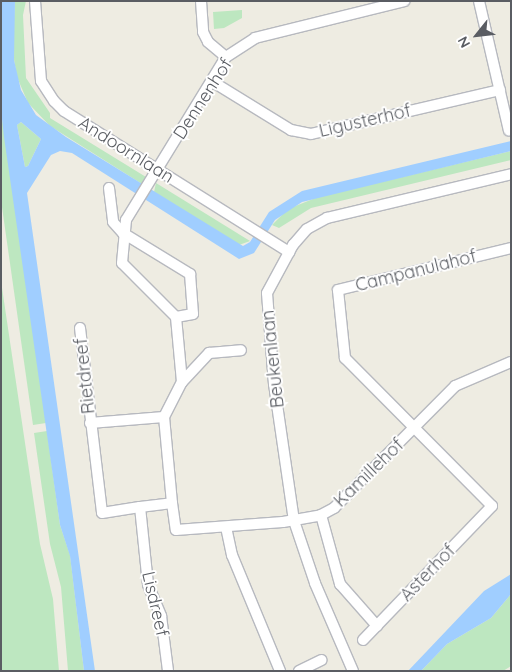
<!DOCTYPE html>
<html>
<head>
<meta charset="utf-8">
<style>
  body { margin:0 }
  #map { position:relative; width:512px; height:672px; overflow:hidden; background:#eeece2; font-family:Quicksand,sans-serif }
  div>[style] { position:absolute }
  .green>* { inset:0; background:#bde7c0 }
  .water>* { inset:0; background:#a0ceff }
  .roads { filter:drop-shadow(1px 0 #b7b9bf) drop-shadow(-1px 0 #b7b9bf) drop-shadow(0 1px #b7b9bf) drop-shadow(0 -1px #b7b9bf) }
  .minor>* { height:10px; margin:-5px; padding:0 5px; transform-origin:5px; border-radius:5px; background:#fff }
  span { translate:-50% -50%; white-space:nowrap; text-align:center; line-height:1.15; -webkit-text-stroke:4px #fff; paint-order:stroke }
  .street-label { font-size:18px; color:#5a5d63 }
  .frame { position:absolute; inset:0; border:2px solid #5a5d63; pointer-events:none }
  .north { position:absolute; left:452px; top:10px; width:50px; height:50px; -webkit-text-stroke:4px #fff; paint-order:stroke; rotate:241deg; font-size:14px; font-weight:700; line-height:20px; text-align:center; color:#5a5d63 }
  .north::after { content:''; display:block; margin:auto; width:18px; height:22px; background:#5a5d63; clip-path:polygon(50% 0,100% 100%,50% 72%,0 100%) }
</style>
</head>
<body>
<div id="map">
  <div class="green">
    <div style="clip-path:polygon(15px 1px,26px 1px,23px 15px,26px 78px,50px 113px,50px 118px,146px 177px,142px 184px,50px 126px,28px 103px,17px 77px,12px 48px)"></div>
    <div style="clip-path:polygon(242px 10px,242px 18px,224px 28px,214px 29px,213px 12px)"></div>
    <div style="clip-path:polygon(1px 110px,46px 423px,33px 425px,1px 200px)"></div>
    <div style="clip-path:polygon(21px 122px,41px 139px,28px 166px,25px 167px,17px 125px)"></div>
    <div style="clip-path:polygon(511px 151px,511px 160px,311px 208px,279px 228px,272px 225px,288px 209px,318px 197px)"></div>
    <div style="clip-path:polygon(156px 183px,250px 241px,239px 245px,154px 192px)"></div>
    <div style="clip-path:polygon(1px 281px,40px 544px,53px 599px,59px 671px,1px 671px)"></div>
    <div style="clip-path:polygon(47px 431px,60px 525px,70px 555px,84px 671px,68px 671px,61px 587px,50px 544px,34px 433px)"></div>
    <div style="clip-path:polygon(511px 594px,511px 666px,503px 671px,421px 671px,447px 644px,491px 618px)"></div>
  </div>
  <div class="water">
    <div style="clip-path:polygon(evenodd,1px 1px,15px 1px,14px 60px,21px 90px,36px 115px,66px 137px,243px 246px,250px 242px,269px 212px,302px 191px,511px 141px,511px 151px,302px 202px,275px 220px,254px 253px,239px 259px,72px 153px,60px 151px,51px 155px,27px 193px,95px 671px,84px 671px,70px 556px,60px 525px,4px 137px,1px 110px,1px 1px,21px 122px,41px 139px,28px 166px,25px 167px,17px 125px,21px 122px)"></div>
    <div style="clip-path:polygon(511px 574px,511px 594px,491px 618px,447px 644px,421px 671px,408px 671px,484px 591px)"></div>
  </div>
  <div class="roads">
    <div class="minor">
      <div style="left:35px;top:1px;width:80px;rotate:85.7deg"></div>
      <div style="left:41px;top:81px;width:24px;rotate:57deg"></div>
      <div style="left:54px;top:101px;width:14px;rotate:45deg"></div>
      <div style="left:64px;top:111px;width:266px;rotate:32.1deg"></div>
      <div style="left:201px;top:1px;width:31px;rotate:86deg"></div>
      <div style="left:203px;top:32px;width:11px;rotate:63deg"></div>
      <div style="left:208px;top:42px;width:23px;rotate:40deg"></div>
      <div style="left:479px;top:1px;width:133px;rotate:77deg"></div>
      <div style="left:213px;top:82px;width:92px;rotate:31.6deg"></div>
      <div style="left:291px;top:130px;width:20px;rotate:11deg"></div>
      <div style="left:311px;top:134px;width:194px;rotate:-13.1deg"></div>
      <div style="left:109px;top:188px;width:34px;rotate:83deg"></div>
      <div style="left:113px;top:222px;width:15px;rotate:48deg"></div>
      <div style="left:123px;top:233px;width:79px;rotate:31.5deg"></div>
      <div style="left:190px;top:274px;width:40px;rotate:85.7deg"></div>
      <div style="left:193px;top:314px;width:17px;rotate:170deg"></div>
      <div style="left:80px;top:328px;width:186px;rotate:83.2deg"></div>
      <div style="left:102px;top:513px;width:38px;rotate:-9deg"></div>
      <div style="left:140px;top:507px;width:78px;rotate:84.1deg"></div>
      <div style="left:148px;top:585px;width:34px;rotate:67deg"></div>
      <div style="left:161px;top:616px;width:55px;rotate:82.7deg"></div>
      <div style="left:182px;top:382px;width:65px;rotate:-95.3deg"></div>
      <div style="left:176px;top:317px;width:76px;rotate:-135deg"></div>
      <div style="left:122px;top:263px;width:43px;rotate:-84.7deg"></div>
      <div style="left:126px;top:220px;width:191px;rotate:-58.5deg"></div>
      <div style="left:226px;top:57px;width:35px;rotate:-33deg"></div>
      <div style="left:255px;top:38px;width:154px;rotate:-13.9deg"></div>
      <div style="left:90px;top:423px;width:74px;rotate:-4.6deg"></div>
      <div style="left:172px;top:503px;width:86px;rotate:-95.3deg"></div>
      <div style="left:164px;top:417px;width:39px;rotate:-63deg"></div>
      <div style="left:182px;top:382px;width:40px;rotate:-47deg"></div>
      <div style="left:209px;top:353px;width:32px;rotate:-5deg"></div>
      <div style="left:140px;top:507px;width:32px;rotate:-7deg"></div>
      <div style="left:172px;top:503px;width:27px;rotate:82deg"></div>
      <div style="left:176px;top:530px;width:107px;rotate:-4.3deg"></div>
      <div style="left:283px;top:522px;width:39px;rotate:-10deg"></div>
      <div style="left:321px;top:515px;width:15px;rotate:-28deg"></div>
      <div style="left:334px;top:508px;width:172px;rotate:-45.2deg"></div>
      <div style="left:455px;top:386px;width:61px;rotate:-23.2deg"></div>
      <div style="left:321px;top:515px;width:72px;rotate:74.6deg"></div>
      <div style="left:340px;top:584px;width:56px;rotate:48.6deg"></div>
      <div style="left:226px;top:527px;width:29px;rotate:78deg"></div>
      <div style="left:232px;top:555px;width:126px;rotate:67.5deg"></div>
      <div style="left:363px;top:640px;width:186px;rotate:-46.1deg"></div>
      <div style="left:492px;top:506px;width:209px;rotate:-134.8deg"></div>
      <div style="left:345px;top:358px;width:68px;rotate:-95.9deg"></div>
      <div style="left:338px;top:290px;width:178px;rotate:-13.6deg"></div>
      <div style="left:299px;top:671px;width:25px;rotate:-26deg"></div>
      <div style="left:353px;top:671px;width:96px;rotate:-113.4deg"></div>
      <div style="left:315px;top:583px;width:65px;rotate:-108.7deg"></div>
      <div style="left:294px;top:521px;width:138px;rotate:-98.3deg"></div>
      <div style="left:274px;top:384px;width:91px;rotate:-94.4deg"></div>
      <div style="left:267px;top:293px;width:55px;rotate:-61.6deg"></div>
      <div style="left:293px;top:245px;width:21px;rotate:-49deg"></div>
      <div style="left:307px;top:229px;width:23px;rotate:-29deg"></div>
      <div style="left:327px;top:218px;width:189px;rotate:-13.4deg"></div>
    </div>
  </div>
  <div class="street-label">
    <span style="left:203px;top:99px;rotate:-57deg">Dennenhof</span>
    <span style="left:365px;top:121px;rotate:-13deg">Ligusterhof</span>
    <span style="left:126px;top:150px;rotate:32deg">Andoornlaan</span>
    <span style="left:416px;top:271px;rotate:-14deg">Campanulahof</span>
    <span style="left:273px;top:359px;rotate:-96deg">Beukenlaan</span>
    <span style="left:85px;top:376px;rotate:-96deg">Rietdreef</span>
    <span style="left:369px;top:473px;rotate:-44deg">Kamillehof</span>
    <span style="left:428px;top:573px;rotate:-46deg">Asterhof</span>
    <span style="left:155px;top:604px;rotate:77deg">Lisdreef</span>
  </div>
  <div class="frame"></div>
  <div class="north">N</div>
</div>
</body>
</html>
